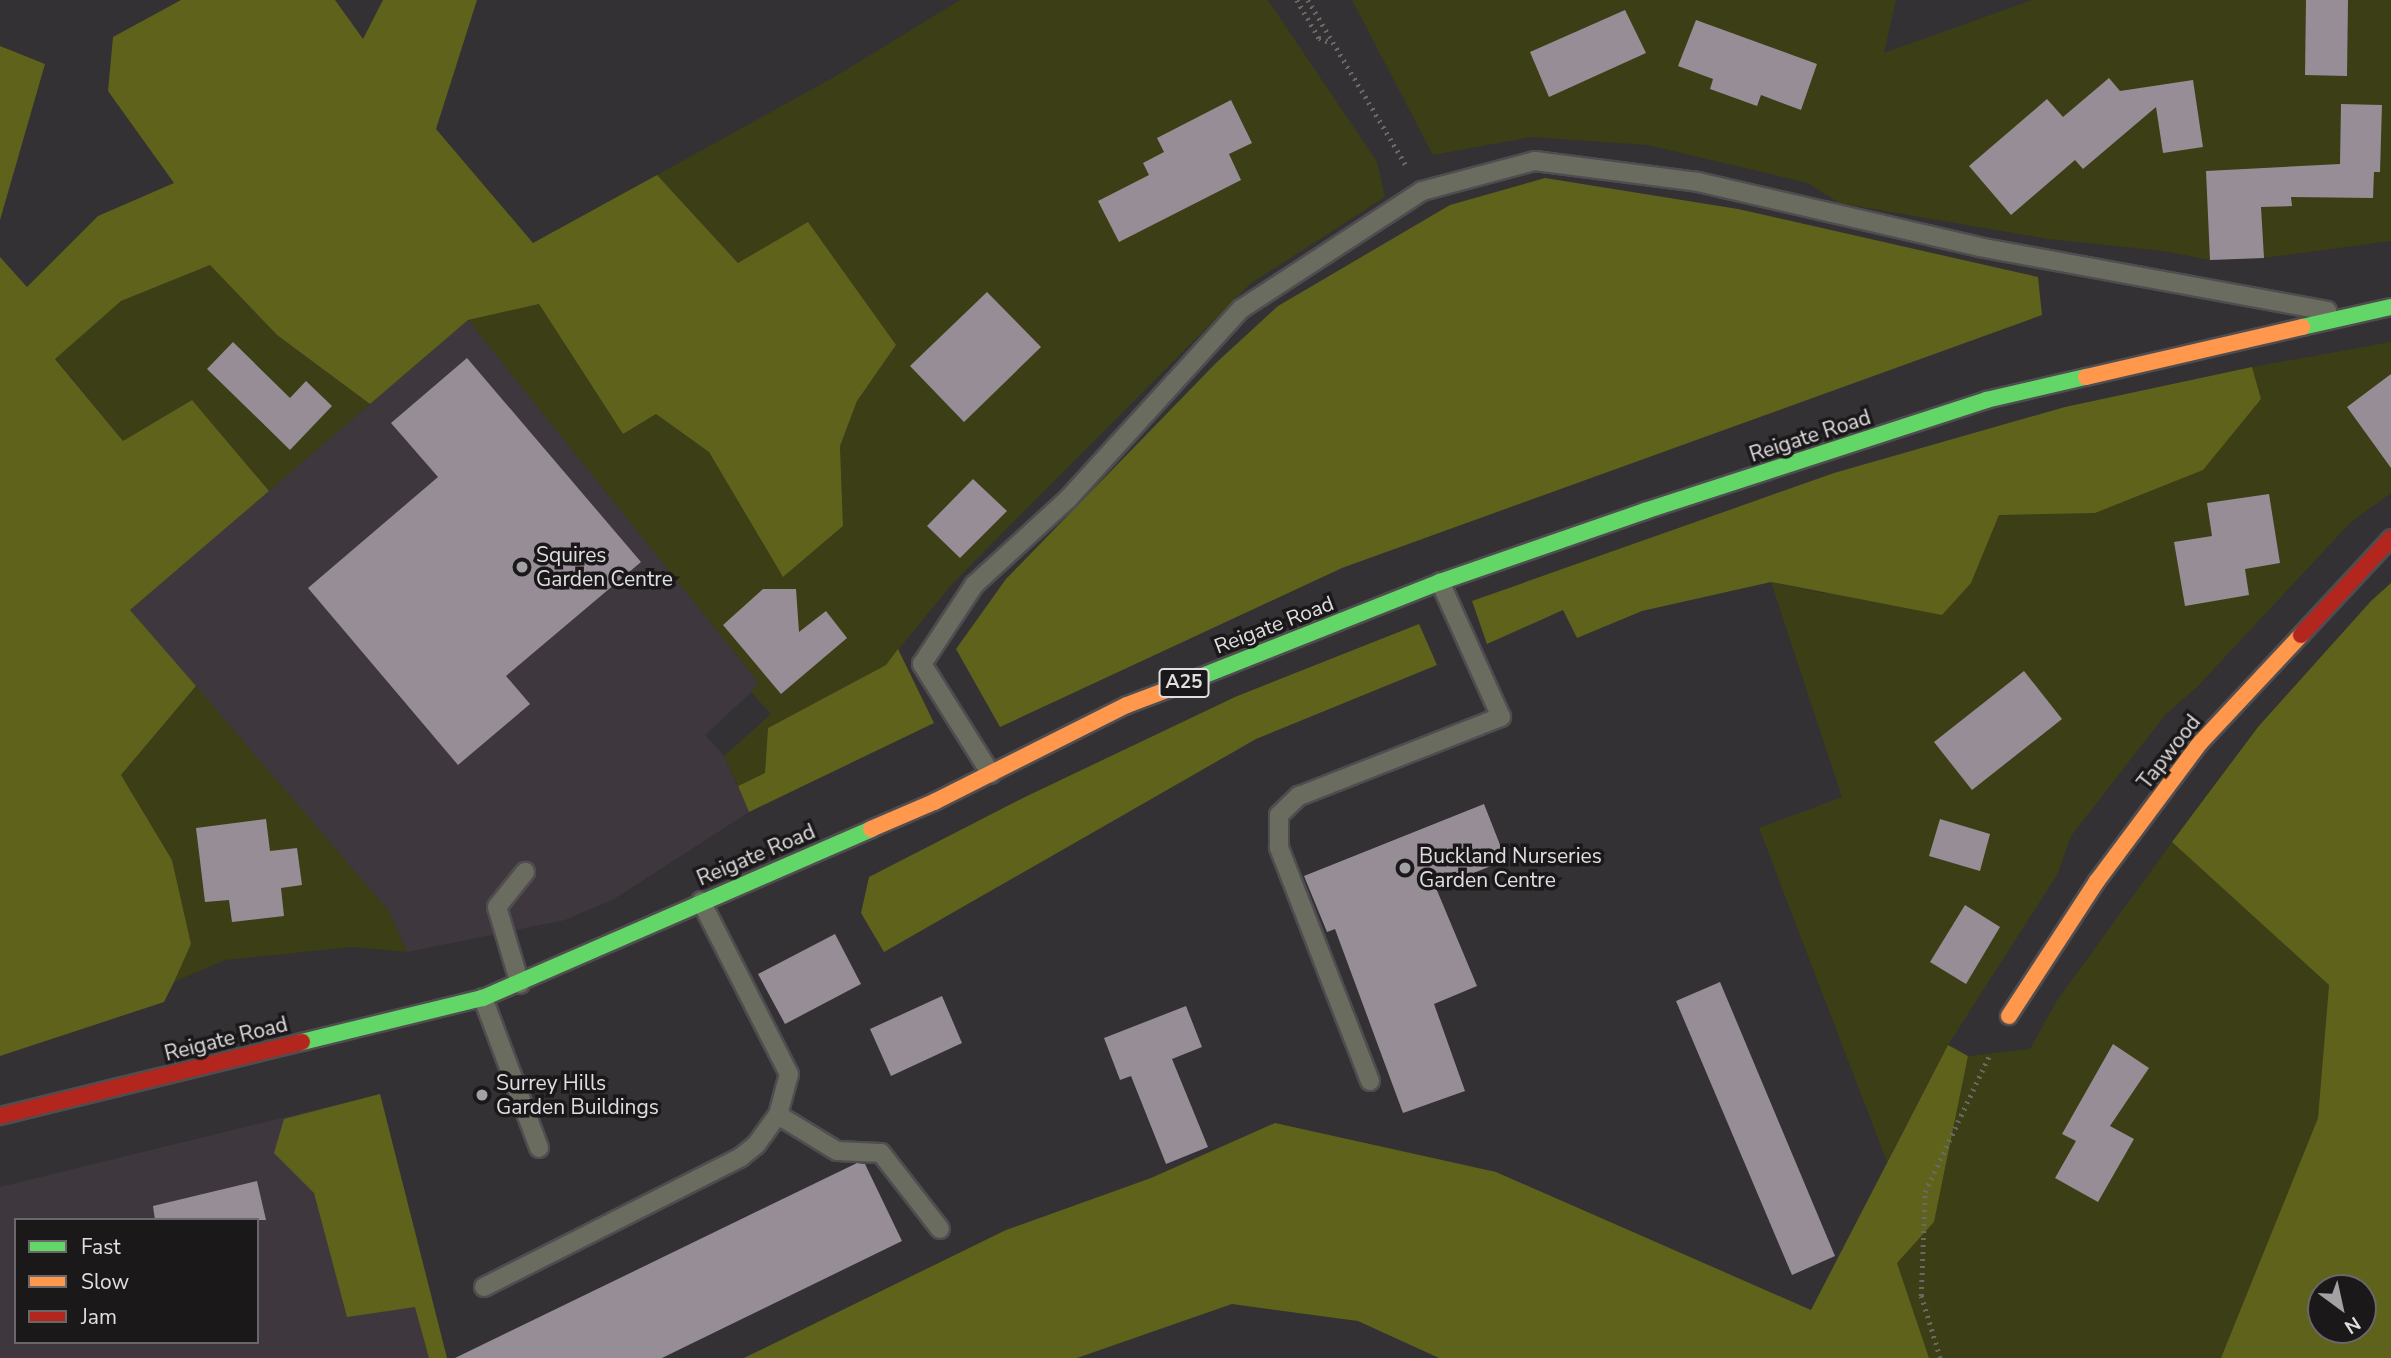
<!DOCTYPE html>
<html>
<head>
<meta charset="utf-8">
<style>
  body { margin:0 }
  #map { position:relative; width:2391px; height:1358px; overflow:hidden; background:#333133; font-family:"Nunito Sans",sans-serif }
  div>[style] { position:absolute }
  .built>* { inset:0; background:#3f373e }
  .green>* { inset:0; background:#3c3e16 }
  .forest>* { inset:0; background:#5f621b }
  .building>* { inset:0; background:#978d96 }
  .path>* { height:4.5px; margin-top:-2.25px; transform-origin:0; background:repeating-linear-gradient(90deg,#6a6a64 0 2px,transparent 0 7px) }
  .roads { filter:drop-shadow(2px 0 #4f4d4f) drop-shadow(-2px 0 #4f4d4f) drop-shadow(0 2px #4f4d4f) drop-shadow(0 -2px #4f4d4f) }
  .lane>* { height:18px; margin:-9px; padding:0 9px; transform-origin:9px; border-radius:9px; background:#6b6c60 }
  .fast>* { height:16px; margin:-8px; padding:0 8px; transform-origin:8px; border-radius:8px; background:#63d668 }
  .slow>* { height:16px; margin:-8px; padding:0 8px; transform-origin:8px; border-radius:8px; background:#ff974d }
  .jam>* { height:16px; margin:-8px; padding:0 8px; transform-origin:8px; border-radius:8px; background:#b3261e }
  .dots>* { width:19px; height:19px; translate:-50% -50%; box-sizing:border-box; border:4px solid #1b181a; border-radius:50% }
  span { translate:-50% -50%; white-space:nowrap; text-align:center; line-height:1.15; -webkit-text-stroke:7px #1b181a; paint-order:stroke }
  .shield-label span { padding:2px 5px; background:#1b181a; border:2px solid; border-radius:5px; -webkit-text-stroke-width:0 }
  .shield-label { font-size:19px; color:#e1dee1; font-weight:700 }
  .street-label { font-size:21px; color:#e1dee1 }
  .poi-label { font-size:21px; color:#e1dee1 }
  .left { translate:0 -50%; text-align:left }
  .legend { position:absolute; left:14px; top:1218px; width:245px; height:126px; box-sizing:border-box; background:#1b181a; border:2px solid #6a676a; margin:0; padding:9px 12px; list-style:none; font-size:21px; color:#e1dee1 }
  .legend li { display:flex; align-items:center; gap:14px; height:35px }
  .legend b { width:35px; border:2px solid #6a676a }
  .north { position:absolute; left:2307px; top:1274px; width:70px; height:70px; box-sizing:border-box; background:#1b181a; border:2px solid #6a676a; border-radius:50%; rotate:147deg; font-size:19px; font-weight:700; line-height:28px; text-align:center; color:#e1dee1 }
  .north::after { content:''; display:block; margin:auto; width:24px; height:32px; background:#a4a1a4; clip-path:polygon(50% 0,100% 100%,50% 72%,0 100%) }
</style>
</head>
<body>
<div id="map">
  <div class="built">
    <div style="clip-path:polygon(468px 320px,760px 684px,705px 735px,724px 756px,749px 812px,614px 899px,565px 920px,407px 952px,389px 911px,130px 610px)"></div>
    <div style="clip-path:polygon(evenodd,380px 1094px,447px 1358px,0 1358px,0 1187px,380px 1094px,16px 1220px,257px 1220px,257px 1342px,16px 1342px,16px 1220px)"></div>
  </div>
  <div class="green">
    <div style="clip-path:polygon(960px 0,1268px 0,1377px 162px,1385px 197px,1250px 284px,952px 584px,886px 665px,768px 728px,765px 773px,738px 786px,724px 756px,771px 714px,751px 692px,759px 683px,468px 320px,539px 304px,623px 434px,656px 414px,709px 452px,783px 577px,843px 526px,840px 446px,857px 401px,896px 345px,738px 263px,657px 175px,836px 76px)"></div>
    <div style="clip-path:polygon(1352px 0,1896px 0,1884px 53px,2032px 0,2391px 0,2391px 241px,2264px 258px,2210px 260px,2163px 251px,2048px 239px,1839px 203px,1808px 183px,1648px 145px,1531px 137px,1433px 155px)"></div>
    <div style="clip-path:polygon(210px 265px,277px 335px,370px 404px,269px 491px,192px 400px,123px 441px,55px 358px,121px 301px)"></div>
    <div style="clip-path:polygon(2391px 342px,2391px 493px,2351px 522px,2196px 688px,2166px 714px,2071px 836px,2057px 875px,1948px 1045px,1887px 1162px,1759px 828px,1842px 797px,1771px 582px,1822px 593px,1971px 583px,1999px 515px,2261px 400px,2252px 367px)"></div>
    <div style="clip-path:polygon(196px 686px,389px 911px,407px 952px,353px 947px,225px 960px,174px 982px,191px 944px,172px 860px,121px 775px)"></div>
    <div style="clip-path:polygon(2172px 842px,2329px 985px,2318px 1118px,2221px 1358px,1929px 1358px,1897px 1263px,1934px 1222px,1968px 1056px,2030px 1049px,2056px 1002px)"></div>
  </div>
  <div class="forest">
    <div style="clip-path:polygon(181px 0,335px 0,363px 39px,383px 0,477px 0,436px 129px,533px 243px,657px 175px,738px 263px,808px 222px,896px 345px,857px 401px,840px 446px,843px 526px,783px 577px,709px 452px,656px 414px,623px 434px,539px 304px,468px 320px,370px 404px,277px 335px,210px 265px,121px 301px,55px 359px,123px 441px,192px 400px,269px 491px,130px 610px,196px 686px,121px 775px,172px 860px,191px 944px,174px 982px,164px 1002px,0 1056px,0 257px,27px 287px,98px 216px,174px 183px,108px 91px,113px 37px)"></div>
    <div style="clip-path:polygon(0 46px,45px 64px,0 220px)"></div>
    <div style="clip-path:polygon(1545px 178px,1738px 209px,2038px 277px,2042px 315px,1342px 568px,1000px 727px,956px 649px,1006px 579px,1217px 362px,1278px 306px,1450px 205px)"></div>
    <div style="clip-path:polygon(2252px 367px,2261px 399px,2203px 470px,2095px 513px,1999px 515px,1971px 583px,1942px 615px,1771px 582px,1642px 611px,1577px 638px,1563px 610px,1487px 644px,1472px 601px,1834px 473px,2065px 407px)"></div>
    <div style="clip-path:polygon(evenodd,2391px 583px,2391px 1358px,2221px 1358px,2318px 1118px,2329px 985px,2172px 842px,2258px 727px,2371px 601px,2391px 583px,2321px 1288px,2363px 1288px,2363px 1330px,2321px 1330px,2321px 1288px)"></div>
    <div style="clip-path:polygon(1419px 624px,1437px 665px,1256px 739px,884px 952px,861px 913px,869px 877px,1025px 797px,1235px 697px)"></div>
    <div style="clip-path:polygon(898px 649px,934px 723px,749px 812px,738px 786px,765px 773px,768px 728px,886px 665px)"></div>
    <div style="clip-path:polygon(1948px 1045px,1968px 1056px,1934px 1222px,1897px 1263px,1929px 1358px,1439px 1358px,1358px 1321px,1232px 1304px,1077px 1358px,744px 1358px,1006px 1230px,1151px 1178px,1275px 1123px,1496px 1172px,1811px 1310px)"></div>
    <div style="clip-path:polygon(380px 1094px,447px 1358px,429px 1358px,415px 1307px,347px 1317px,314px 1193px,274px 1153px,284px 1119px)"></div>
  </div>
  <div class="building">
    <div style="clip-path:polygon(2306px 0,2348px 0,2347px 76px,2305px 75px)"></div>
    <div style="clip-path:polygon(1625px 10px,1646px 53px,1549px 97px,1530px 52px)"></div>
    <div style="clip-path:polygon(1696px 20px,1817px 64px,1801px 110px,1761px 95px,1757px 106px,1710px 89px,1713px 79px,1678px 66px)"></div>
    <div style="clip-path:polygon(2109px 78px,2120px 91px,2193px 80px,2203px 147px,2163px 153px,2156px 107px,2083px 169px,2075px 160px,2011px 215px,1969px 166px,2047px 99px,2063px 117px)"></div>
    <div style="clip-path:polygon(1231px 100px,1252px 143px,1229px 154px,1241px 180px,1119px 242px,1098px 201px,1149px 175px,1143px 163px,1164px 152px,1157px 138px)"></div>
    <div style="clip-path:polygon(2341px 104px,2382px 105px,2380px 172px,2374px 172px,2373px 198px,2291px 197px,2292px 206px,2261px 207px,2264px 258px,2210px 260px,2206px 171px,2340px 164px)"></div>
    <div style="clip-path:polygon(987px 292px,1041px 347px,964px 422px,910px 366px)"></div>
    <div style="clip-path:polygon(233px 342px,290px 398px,306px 381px,332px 406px,290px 450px,207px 369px)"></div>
    <div style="clip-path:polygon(467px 358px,641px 562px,506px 676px,530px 704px,458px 765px,308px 588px,438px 477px,391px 423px)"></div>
    <div style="clip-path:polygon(2391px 374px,2391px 468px,2347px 407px)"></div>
    <div style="clip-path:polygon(973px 479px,1007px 511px,960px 558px,927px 526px)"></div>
    <div style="clip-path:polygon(2269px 494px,2280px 563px,2245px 569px,2249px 595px,2185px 606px,2174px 542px,2212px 536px,2207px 503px)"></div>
    <div style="clip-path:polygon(763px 589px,796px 589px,799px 632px,826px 611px,847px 638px,781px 694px,723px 625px)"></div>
    <div style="clip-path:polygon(2024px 671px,2062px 719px,1972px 790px,1934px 742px)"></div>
    <div style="clip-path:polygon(1484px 804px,1506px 860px,1436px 888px,1477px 986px,1434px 1004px,1465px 1091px,1403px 1113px,1335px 929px,1327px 932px,1304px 876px)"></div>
    <div style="clip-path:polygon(266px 819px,270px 851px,297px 848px,302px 885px,281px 888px,284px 916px,232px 922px,229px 900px,205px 902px,196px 828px)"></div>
    <div style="clip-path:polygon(1940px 819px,1990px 834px,1980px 871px,1929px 856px)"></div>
    <div style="clip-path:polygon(1965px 905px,2000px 927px,1966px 984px,1930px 962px)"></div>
    <div style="clip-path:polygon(835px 934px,861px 984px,785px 1024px,758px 974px)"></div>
    <div style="clip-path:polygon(1720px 982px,1835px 1256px,1792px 1275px,1676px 1001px)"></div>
    <div style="clip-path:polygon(942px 996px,962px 1043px,891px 1076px,870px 1029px)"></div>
    <div style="clip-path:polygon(1186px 1006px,1202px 1047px,1172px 1059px,1208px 1147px,1166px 1164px,1131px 1076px,1120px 1080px,1104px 1038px)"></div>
    <div style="clip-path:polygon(2113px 1044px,2149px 1068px,2110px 1126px,2134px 1139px,2098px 1202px,2055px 1178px,2076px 1141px,2062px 1134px)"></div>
    <div style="clip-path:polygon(857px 1163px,865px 1164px,902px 1241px,662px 1358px,455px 1358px)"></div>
    <div style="clip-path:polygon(257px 1181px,266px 1220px,155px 1220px,153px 1206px)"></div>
  </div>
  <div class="path">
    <div style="left:1297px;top:0;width:44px;rotate:59.9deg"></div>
    <div style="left:1319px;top:38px;width:14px;rotate:21deg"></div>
    <div style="left:1308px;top:0;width:192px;rotate:59.3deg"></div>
    <div style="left:1940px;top:1358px;width:65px;rotate:-107deg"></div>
    <div style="left:1921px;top:1296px;width:104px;rotate:-87.8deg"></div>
    <div style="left:1925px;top:1192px;width:153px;rotate:-64.8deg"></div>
  </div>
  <div class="roads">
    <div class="lane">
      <div style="left:991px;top:774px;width:130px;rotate:-122.1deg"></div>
      <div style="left:922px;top:664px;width:95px;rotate:-56.6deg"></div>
      <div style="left:974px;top:585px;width:127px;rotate:-42.5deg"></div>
      <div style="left:1068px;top:499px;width:257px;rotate:-47.7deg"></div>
      <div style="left:1241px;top:309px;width:216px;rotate:-33.1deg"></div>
      <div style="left:1422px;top:191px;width:117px;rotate:-14.9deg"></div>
      <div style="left:1535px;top:161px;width:164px;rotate:7.3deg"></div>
      <div style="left:1698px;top:182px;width:288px;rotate:13deg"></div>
      <div style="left:1979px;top:247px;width:354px;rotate:10.4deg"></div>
      <div style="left:520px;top:984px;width:80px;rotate:-106.6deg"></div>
      <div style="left:497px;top:907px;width:45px;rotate:-51.3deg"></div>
      <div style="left:483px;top:998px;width:160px;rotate:69.5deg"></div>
      <div style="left:1370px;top:1081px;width:251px;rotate:-111.3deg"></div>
      <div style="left:1279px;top:847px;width:32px;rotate:-90deg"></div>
      <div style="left:1279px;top:815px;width:28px;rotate:-44deg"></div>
      <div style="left:1299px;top:796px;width:217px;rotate:-21.4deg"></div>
      <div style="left:1501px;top:717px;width:148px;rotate:-114.3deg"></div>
      <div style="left:778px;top:1115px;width:69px;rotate:31.4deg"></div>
      <div style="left:837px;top:1151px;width:44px;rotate:2.6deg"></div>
      <div style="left:881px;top:1153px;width:96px;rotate:52.2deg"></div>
      <div style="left:484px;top:1287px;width:288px;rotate:-26.8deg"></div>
      <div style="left:741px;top:1157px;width:19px;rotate:-39deg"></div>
      <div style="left:756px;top:1145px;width:37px;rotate:-54deg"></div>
      <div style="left:778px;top:1115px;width:42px;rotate:-75deg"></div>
      <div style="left:789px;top:1074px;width:194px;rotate:-117deg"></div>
    </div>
    <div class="fast">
      <div style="left:2302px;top:327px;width:91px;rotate:-12.7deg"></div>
      <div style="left:1177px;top:686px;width:283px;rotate:-21.6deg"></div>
      <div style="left:1440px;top:582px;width:217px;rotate:-19.1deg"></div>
      <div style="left:1645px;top:511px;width:359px;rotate:-18deg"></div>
      <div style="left:1986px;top:400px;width:103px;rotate:-13deg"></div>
      <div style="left:302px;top:1042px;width:186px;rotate:-13.7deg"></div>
      <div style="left:483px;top:998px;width:423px;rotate:-23.5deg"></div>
    </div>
    <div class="slow">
      <div style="left:2086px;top:377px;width:222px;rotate:-13deg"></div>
      <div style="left:871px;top:829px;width:69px;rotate:-23.2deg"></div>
      <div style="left:934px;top:802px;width:216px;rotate:-26.7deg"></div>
      <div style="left:1127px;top:705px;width:53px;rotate:-20.8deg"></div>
      <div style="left:2009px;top:1016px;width:161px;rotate:-56.9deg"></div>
      <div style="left:2097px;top:881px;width:172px;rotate:-53.3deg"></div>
      <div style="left:2200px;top:743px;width:148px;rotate:-46.9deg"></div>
    </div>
    <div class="jam">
      <div style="left:2301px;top:635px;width:132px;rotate:-47.1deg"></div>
      <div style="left:0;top:1116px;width:311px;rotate:-13.8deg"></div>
    </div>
  </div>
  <div class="dots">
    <div style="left:522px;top:567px;background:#a4a1a4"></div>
    <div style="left:1405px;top:868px;background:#a4a1a4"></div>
    <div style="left:482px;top:1095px;background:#a4a1a4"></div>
  </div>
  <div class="shield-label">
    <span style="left:1184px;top:683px">A25</span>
  </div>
  <div class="street-label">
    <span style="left:1810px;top:436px;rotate:-18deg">Reigate Road</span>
    <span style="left:1274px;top:625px;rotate:-21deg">Reigate Road</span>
    <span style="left:2169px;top:752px;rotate:-52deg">Tapwood</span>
    <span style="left:756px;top:855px;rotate:-23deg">Reigate Road</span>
    <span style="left:226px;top:1039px;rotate:-14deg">Reigate Road</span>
  </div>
  <div class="poi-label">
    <span class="left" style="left:536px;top:567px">Squires<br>Garden Centre</span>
    <span class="left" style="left:1419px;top:868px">Buckland Nurseries<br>Garden Centre</span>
    <span class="left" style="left:496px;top:1095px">Surrey Hills<br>Garden Buildings</span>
  </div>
  <ul class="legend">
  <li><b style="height:9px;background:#63d668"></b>Fast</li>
  <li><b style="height:9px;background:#ff974d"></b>Slow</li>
  <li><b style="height:9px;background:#b3261e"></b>Jam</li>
  </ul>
  <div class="north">N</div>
</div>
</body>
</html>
